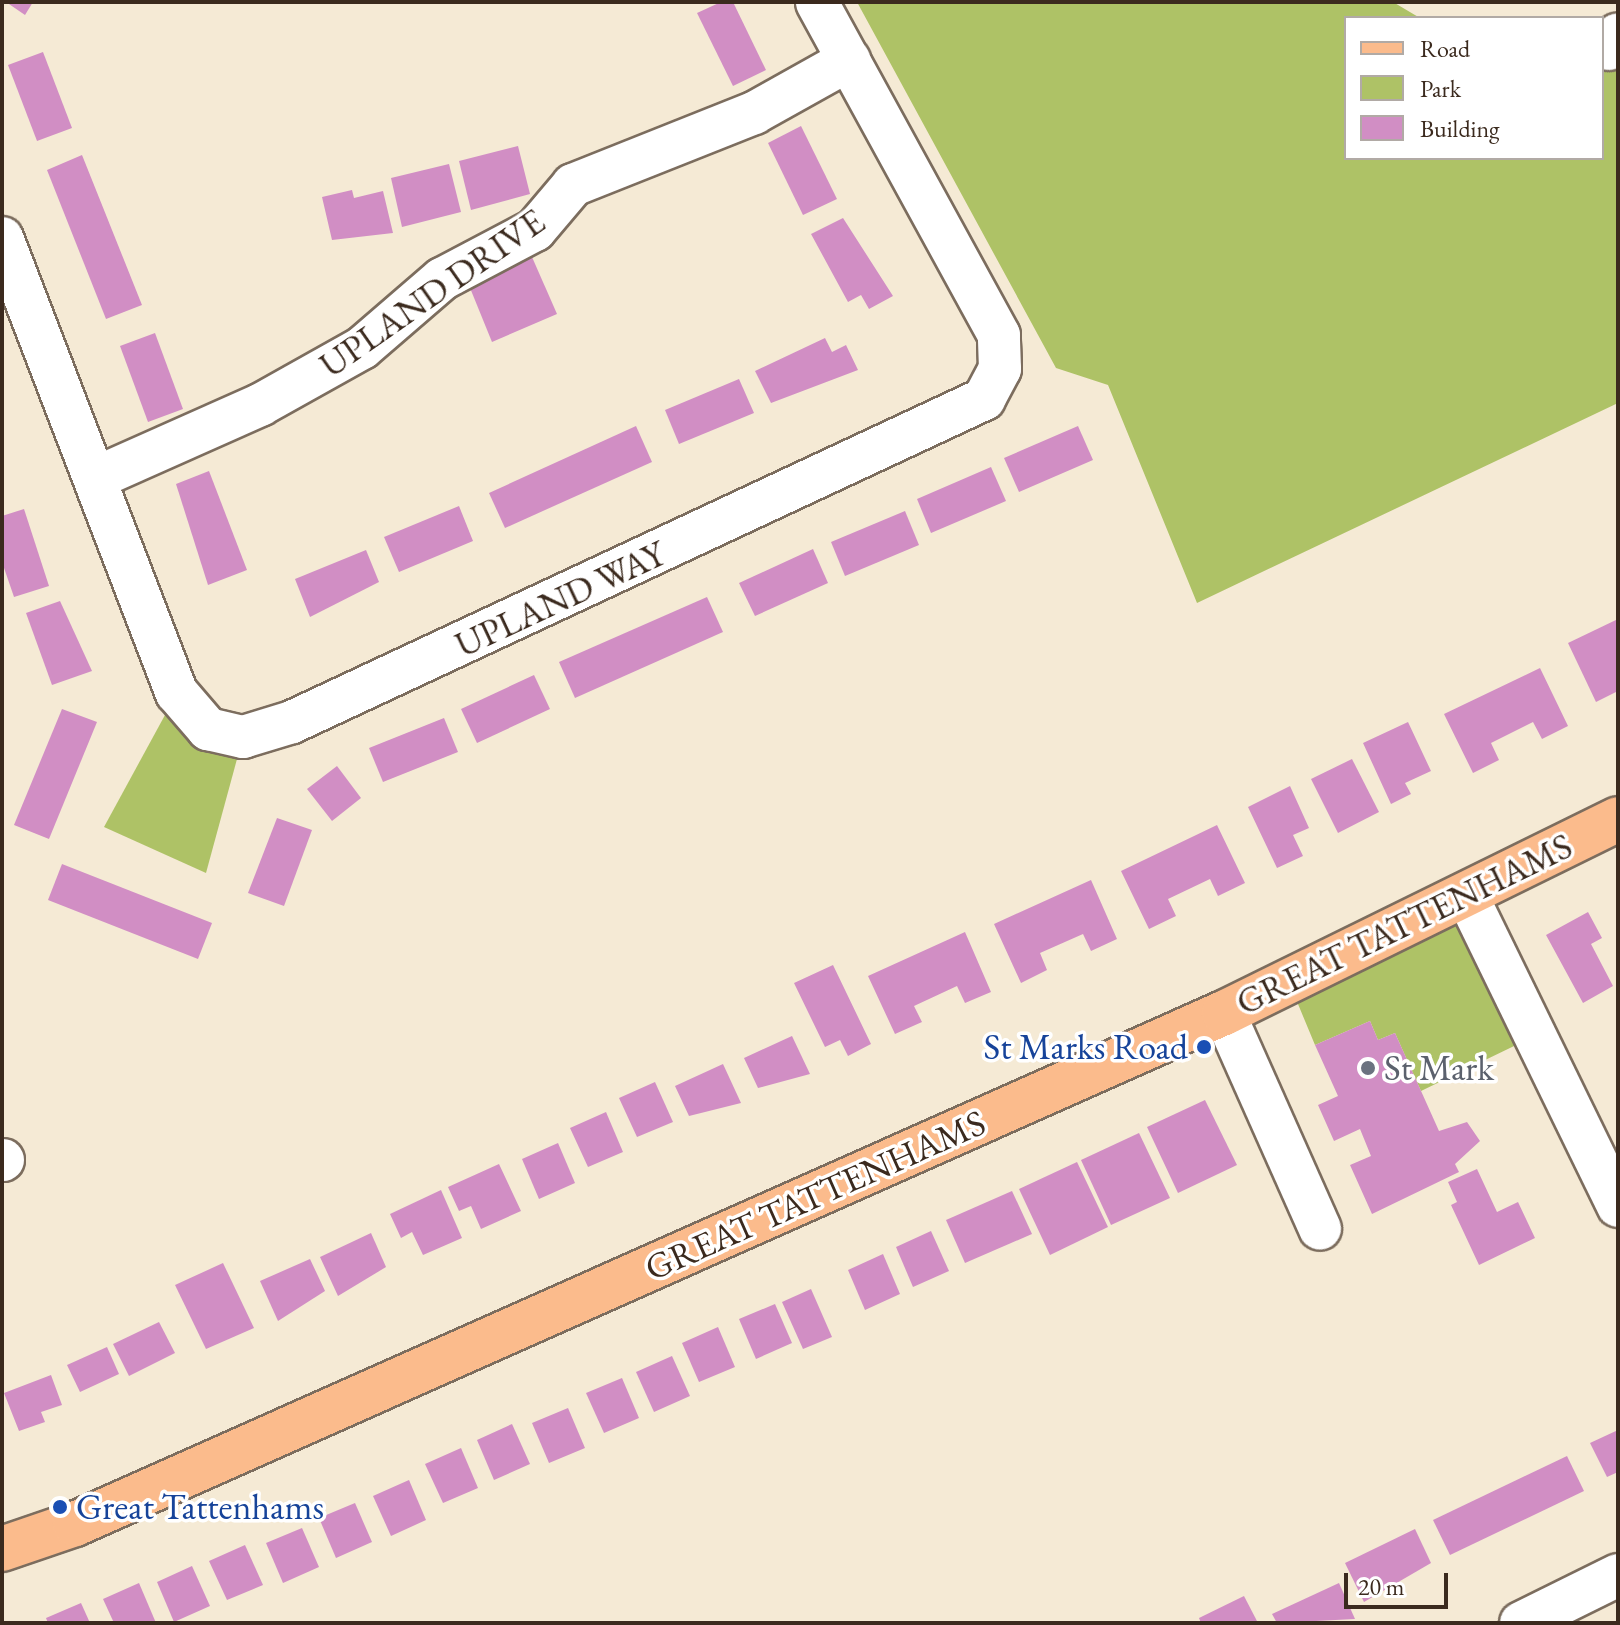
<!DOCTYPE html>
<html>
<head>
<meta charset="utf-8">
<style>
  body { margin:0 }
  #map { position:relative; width:1620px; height:1625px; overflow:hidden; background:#f5ead5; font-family:"EB Garamond",serif }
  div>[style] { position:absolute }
  .green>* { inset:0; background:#aec266 }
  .building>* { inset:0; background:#d18ec4 }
  .roads { filter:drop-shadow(2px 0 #7c6d5e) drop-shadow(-2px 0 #7c6d5e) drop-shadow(0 2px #7c6d5e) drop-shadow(0 -2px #7c6d5e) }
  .minor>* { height:42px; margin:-21px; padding:0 21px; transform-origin:21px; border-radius:21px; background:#fff }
  .major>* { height:44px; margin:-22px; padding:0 22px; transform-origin:22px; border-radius:22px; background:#fbbb8c }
  .dots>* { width:22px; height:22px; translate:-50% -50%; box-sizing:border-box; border:4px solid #fff; border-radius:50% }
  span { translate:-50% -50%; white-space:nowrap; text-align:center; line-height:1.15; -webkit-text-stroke:7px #fff; paint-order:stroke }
  .street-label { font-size:36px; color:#3b2a1e }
  .transit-label { font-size:36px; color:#164399 }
  .right { translate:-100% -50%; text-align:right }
  .left { translate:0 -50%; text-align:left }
  .worship-label { font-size:36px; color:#5b616d }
  .frame { position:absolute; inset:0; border:4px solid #3b2a1e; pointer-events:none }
  .legend { position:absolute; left:1344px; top:16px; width:260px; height:144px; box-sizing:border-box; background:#fff; border:2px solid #b1aaa5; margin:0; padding:10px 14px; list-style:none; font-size:24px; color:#3b2a1e }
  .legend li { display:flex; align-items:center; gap:16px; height:40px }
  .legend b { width:40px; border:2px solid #b1aaa5 }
  .scale { position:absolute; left:1344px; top:1573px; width:104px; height:36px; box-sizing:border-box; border:4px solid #3b2a1e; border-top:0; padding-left:10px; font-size:24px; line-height:28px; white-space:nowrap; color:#3b2a1e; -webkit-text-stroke:6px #fff; paint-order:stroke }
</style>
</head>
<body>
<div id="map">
  <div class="green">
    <div style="clip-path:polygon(857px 2px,1393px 2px,1420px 18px,1346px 18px,1346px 158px,1602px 158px,1602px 44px,1618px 54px,1618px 403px,1197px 603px,1108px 385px,1056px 368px)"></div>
    <div style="clip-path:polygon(177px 693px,243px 737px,206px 873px,104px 827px)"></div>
    <div style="clip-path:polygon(1466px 894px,1535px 1036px,1421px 1091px,1395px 1033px,1378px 1040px,1370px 1021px,1315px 1045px,1288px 980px)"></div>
  </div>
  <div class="building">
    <div style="clip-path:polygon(6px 2px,33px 2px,25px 15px)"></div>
    <div style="clip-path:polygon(721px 2px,733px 2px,766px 70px,733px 86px,697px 13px)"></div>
    <div style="clip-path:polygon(43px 52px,72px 128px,37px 141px,8px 65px)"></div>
    <div style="clip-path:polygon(801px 126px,837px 199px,803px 215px,768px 143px)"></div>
    <div style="clip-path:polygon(518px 146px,530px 194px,471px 210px,459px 161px)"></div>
    <div style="clip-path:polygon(82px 155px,142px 305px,106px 319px,47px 170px)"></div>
    <div style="clip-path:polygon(449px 164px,461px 212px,402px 227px,391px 178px)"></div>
    <div style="clip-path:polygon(352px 190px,354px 198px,383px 191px,393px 233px,332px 240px,322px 197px)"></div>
    <div style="clip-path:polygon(843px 218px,893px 296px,869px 309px,861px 295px,848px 302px,811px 234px)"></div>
    <div style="clip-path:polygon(532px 257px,557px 314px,492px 342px,468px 283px)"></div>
    <div style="clip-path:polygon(155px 333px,183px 409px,148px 422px,120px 346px)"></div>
    <div style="clip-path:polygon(825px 338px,832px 352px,846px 345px,858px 370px,771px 403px,755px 371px)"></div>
    <div style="clip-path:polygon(739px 379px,754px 413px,679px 444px,665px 410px)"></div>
    <div style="clip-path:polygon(636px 426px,652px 462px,505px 528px,489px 493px)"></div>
    <div style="clip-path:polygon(1078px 426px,1093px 460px,1019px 492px,1004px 458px)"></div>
    <div style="clip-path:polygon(991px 467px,1006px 501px,931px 533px,917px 499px)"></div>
    <div style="clip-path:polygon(209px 471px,247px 570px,208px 585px,176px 484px)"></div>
    <div style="clip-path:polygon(459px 506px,473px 541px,399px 572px,384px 537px)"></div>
    <div style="clip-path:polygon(24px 509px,49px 586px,14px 597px,2px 562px,2px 516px)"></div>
    <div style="clip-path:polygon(905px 511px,919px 545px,845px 576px,831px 542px)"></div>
    <div style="clip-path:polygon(813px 549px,828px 583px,755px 616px,739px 583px)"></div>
    <div style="clip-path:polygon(366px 550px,379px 582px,310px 617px,295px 579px)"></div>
    <div style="clip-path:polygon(707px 597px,723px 632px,575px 698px,559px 662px)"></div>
    <div style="clip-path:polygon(60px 601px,92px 671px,52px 685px,26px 613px)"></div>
    <div style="clip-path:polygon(1618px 619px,1618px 691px,1596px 702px,1568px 643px)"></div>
    <div style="clip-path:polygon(1540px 668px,1568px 726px,1542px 739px,1533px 722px,1491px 743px,1499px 760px,1473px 773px,1444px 714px)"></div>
    <div style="clip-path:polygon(534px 675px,550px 709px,477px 743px,461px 709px)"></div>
    <div style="clip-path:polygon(62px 709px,97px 722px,49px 839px,14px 825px)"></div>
    <div style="clip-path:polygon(444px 718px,458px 752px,383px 782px,369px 748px)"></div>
    <div style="clip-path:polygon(1408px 722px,1431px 771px,1405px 783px,1411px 794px,1391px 804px,1363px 743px)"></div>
    <div style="clip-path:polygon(1352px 759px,1379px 812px,1338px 833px,1311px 779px)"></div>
    <div style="clip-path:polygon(337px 766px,361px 798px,332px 821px,307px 789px)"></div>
    <div style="clip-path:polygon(1290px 786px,1309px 828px,1293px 835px,1303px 856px,1277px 868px,1248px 807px)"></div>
    <div style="clip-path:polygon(277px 818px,312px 830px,284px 906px,248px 893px)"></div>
    <div style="clip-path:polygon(1217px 825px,1245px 883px,1218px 896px,1210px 879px,1168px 899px,1176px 916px,1149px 929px,1121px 871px)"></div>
    <div style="clip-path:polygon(62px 864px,212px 923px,198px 959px,48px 900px)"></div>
    <div style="clip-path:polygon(1091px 880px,1117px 939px,1091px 951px,1083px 934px,1040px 953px,1047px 970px,1021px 983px,994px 924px)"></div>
    <div style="clip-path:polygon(1588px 912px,1602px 938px,1591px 944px,1613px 986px,1583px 1003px,1546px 935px)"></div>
    <div style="clip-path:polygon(965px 932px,991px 992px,965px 1003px,957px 986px,914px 1006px,922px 1022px,895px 1034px,868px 976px)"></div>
    <div style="clip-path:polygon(833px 965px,871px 1044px,848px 1056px,840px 1040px,825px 1047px,794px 983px)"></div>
    <div style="clip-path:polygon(1370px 1021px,1378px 1040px,1395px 1033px,1439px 1131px,1467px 1122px,1480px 1141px,1455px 1164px,1459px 1172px,1372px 1214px,1350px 1165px,1371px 1156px,1360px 1129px,1334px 1141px,1318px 1105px,1338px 1096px,1315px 1045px)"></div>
    <div style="clip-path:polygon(792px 1036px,810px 1074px,758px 1088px,744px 1058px)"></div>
    <div style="clip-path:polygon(723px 1064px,741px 1103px,689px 1116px,675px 1086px)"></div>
    <div style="clip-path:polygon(655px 1082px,673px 1122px,637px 1137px,619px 1098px)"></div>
    <div style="clip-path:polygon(1205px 1100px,1237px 1165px,1178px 1193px,1147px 1127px)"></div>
    <div style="clip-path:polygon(606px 1112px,623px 1152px,588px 1167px,570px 1128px)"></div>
    <div style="clip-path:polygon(1139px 1133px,1170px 1198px,1111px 1225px,1081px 1160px)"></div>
    <div style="clip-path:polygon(558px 1143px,575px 1183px,539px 1199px,522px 1159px)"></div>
    <div style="clip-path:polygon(1077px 1162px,1108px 1227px,1050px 1255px,1019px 1189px)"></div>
    <div style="clip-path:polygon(499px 1164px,521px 1211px,481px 1229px,471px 1206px,459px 1211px,448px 1187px)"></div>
    <div style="clip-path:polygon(1477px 1169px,1497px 1212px,1518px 1202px,1535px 1238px,1479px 1265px,1451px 1205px,1457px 1202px,1448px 1182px)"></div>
    <div style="clip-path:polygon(441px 1190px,462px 1238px,423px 1255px,412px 1232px,401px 1238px,390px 1214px)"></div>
    <div style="clip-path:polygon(1012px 1191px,1032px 1234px,965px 1263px,946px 1220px)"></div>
    <div style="clip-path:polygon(931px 1231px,949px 1271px,913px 1287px,896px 1247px)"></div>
    <div style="clip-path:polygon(371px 1233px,386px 1267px,338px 1296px,320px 1257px)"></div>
    <div style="clip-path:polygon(883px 1254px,900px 1294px,865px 1310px,848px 1270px)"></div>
    <div style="clip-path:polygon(310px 1259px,325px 1291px,278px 1321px,260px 1281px)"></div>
    <div style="clip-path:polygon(223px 1263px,254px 1328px,206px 1349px,175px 1285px)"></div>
    <div style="clip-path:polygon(811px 1289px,832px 1337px,803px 1349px,782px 1302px)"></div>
    <div style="clip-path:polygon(775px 1304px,792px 1343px,756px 1359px,739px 1319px)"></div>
    <div style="clip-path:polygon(159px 1322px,175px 1353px,129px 1376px,113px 1344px)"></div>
    <div style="clip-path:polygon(718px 1327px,735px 1367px,699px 1382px,682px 1343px)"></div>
    <div style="clip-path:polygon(107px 1347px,119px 1374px,80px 1392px,67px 1365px)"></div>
    <div style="clip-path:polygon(672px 1356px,690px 1396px,654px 1412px,636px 1372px)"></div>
    <div style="clip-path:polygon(51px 1375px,62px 1405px,41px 1412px,45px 1422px,19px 1431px,4px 1393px)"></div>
    <div style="clip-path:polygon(622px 1378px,639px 1418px,604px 1433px,586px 1393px)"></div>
    <div style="clip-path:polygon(568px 1408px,585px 1448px,549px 1463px,532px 1423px)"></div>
    <div style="clip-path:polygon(512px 1424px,530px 1464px,494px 1480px,477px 1440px)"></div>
    <div style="clip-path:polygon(1618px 1430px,1618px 1472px,1607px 1477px,1590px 1443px)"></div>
    <div style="clip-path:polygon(461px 1448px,478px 1488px,443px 1503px,425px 1464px)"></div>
    <div style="clip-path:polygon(1567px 1456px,1584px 1491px,1450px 1555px,1433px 1520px)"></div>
    <div style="clip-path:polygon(409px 1480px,426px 1520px,391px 1536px,373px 1496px)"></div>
    <div style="clip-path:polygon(355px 1503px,372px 1542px,336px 1558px,319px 1518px)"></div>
    <div style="clip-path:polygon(302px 1528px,319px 1567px,283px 1583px,266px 1543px)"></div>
    <div style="clip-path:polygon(1415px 1529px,1431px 1563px,1364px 1602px,1345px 1563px)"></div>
    <div style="clip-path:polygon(245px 1545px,263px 1585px,227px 1600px,209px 1561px)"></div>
    <div style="clip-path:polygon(192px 1566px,210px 1606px,174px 1622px,157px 1582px)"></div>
    <div style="clip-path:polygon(139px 1583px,156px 1623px,114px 1623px,103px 1599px)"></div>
    <div style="clip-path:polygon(1339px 1583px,1355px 1619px,1277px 1623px,1272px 1614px)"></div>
    <div style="clip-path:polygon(1244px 1596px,1258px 1623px,1201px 1623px,1199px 1618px)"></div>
    <div style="clip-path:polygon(81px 1603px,90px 1623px,48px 1623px,46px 1618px)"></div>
  </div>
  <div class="roads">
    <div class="minor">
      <div style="left:1609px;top:49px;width:17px;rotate:-59deg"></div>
      <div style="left:2px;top:238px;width:487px;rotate:69deg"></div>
      <div style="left:177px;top:693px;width:48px;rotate:49.3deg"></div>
      <div style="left:208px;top:729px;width:36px;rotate:13deg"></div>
      <div style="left:243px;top:737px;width:51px;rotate:-17deg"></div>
      <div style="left:292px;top:722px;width:764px;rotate:-25.02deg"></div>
      <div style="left:984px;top:399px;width:34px;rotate:-62deg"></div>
      <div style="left:1000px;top:369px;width:34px;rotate:-92deg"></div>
      <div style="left:999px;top:335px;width:379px;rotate:-118.7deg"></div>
      <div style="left:96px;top:478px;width:180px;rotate:-24deg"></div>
      <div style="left:260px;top:405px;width:117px;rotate:-29.2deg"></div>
      <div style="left:362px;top:348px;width:106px;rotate:-40.8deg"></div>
      <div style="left:442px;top:279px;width:105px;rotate:-27.8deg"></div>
      <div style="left:535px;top:230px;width:59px;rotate:-49.8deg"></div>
      <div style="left:573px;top:185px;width:195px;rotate:-21.7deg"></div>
      <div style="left:754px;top:113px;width:109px;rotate:-29.2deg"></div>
      <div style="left:1466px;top:894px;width:347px;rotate:64deg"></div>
      <div style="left:1224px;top:1013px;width:236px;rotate:66deg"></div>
      <div style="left:2px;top:1160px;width:1px"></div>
      <div style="left:1521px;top:1623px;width:108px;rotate:-26.3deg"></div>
    </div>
    <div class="major">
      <div style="left:2px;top:1549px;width:77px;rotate:-18.9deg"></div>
      <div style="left:75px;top:1524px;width:1258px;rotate:-23.98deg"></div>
      <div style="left:1224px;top:1013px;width:439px;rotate:-26.2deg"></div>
    </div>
  </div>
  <div class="dots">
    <div style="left:1204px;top:1047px;background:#1a4fb4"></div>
    <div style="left:1368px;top:1068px;background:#6b7280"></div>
    <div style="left:60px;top:1507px;background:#1a4fb4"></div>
  </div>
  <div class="street-label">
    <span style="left:432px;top:293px;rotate:-35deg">UPLAND DRIVE</span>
    <span style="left:560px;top:599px;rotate:-25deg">UPLAND WAY</span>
    <span style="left:1404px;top:924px;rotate:-26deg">GREAT TATTENHAMS</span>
    <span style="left:815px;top:1195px;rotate:-24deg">GREAT TATTENHAMS</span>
  </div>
  <div class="transit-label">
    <span class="right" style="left:1188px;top:1047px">St Marks Road</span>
    <span class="left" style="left:76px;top:1507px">Great Tattenhams</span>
  </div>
  <div class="worship-label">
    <span class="left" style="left:1384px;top:1068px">St Mark</span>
  </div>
  <div class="frame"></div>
  <ul class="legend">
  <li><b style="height:10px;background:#fbbb8c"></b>Road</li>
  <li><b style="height:22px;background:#aec266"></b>Park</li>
  <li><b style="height:22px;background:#d18ec4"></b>Building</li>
  </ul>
  <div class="scale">20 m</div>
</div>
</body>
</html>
